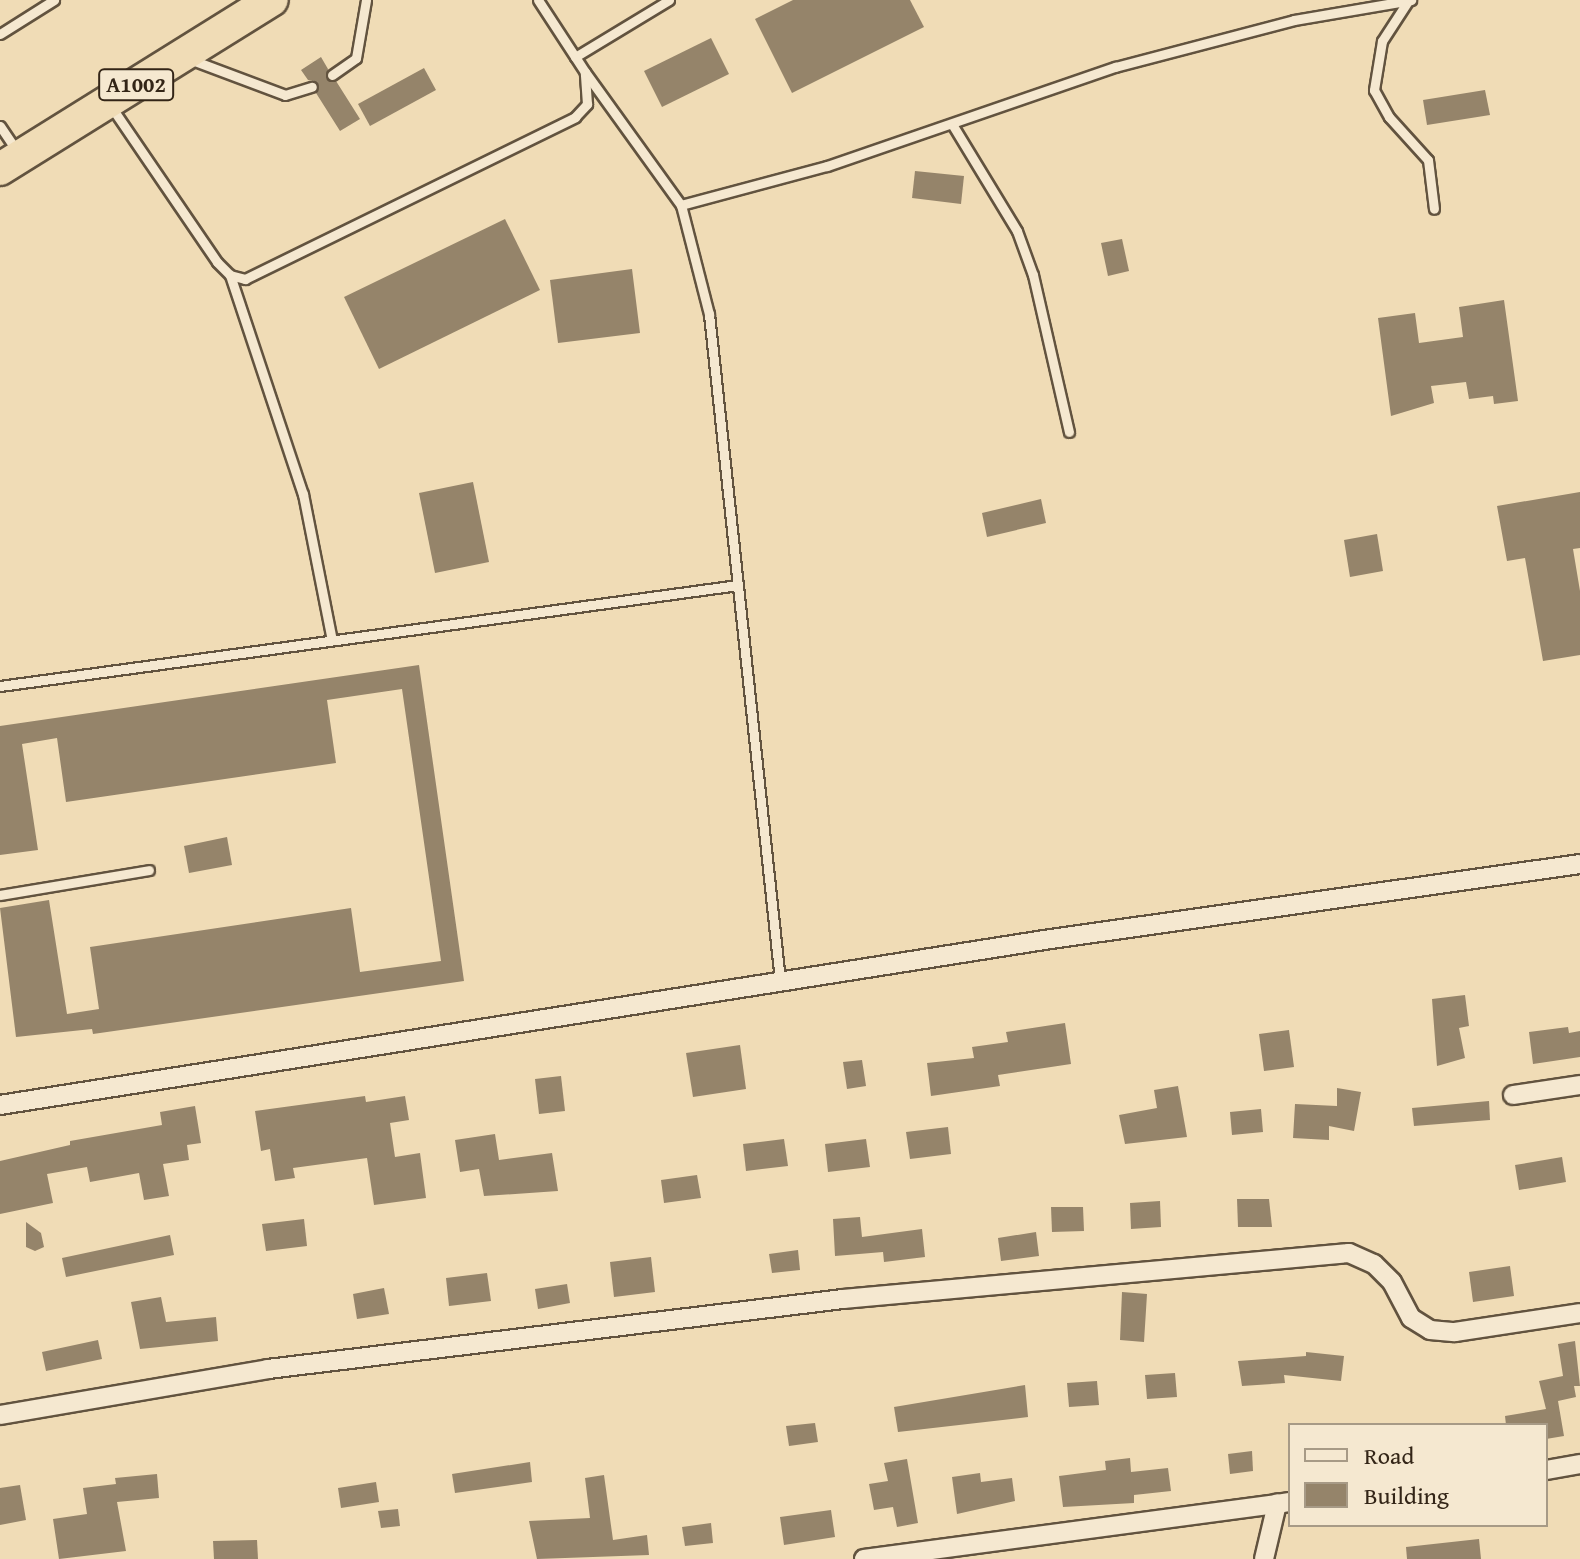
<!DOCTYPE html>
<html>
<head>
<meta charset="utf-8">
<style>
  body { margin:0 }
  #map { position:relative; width:1580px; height:1559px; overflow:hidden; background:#f0dcb6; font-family:"Gentium Book Plus",serif }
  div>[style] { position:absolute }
  .building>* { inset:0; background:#95846a }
  .roads { filter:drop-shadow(2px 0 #62533f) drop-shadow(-2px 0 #62533f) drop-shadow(0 2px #62533f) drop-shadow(0 -2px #62533f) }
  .lane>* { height:9px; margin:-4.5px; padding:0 4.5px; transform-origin:4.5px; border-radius:4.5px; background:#f5e8d0 }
  .street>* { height:18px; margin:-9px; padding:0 9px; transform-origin:9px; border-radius:9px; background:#f5e8d0 }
  .highway>* { height:32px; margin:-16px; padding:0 16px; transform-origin:16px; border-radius:16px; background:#f0dcb6 }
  span { translate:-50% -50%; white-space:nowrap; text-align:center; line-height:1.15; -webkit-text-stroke:8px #f5e8d0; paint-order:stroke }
  .shield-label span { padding:2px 6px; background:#f5e8d0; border:2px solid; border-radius:6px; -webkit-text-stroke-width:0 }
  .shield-label { font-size:22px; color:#332517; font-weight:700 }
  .legend { position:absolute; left:1288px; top:1423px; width:260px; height:104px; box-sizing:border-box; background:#f5e8d0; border:2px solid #a79a86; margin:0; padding:10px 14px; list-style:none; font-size:24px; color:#332517 }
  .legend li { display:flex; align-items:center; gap:16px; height:40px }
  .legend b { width:40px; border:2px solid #a79a86 }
</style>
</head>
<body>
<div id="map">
  <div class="building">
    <div style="clip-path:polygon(793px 0,910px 0,924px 27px,792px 93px,755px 19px)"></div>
    <div style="clip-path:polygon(711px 38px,729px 74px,662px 107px,644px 71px)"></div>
    <div style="clip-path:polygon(321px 57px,328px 69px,326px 79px,336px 81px,360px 119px,340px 131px,316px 93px,318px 82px,308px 80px,301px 70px)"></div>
    <div style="clip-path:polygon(424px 68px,436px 90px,370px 126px,358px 104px)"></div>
    <div style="clip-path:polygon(1485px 90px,1490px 115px,1427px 125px,1423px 100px)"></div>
    <div style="clip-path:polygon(915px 171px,964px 176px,961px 204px,912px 198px)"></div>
    <div style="clip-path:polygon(505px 219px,540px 290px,379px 369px,344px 297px)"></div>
    <div style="clip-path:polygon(1122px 239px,1129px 271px,1108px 276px,1101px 243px)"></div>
    <div style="clip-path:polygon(632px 269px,640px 333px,558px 343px,550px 280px)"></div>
    <div style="clip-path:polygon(1504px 300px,1518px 401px,1494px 404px,1493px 396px,1469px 399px,1466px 382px,1431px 386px,1434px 403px,1391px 416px,1378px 318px,1415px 313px,1419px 343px,1463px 337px,1459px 307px)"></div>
    <div style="clip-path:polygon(473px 482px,489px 562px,435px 573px,419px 493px)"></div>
    <div style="clip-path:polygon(1580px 492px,1580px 548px,1573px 549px,1580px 591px,1580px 655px,1543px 661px,1525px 558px,1507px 561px,1497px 506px)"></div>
    <div style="clip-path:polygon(1041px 499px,1046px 523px,987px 537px,982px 513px)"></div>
    <div style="clip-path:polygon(1377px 534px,1383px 571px,1350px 577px,1344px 540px)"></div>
    <div style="clip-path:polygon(419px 665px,464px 981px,93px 1034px,92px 1029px,16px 1037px,0 908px,49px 900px,67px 1014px,99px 1009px,90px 947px,351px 908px,360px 972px,441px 961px,402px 689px,327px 700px,336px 763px,66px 802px,57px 738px,22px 744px,38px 850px,0 855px,0 726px)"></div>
    <div style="clip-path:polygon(227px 837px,232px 865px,189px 873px,184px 846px)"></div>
    <div style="clip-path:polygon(1465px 995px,1469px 1026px,1459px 1028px,1465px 1058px,1437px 1066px,1432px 999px)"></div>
    <div style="clip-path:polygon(1065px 1023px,1071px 1064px,998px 1075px,1000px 1086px,931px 1096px,927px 1063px,974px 1058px,972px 1047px,1008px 1042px,1006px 1032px)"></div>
    <div style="clip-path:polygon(1568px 1027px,1569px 1033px,1580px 1031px,1580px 1057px,1533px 1064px,1529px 1032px)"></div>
    <div style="clip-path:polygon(1289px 1030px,1294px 1067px,1264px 1071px,1259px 1034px)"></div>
    <div style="clip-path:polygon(740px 1045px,746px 1089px,693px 1097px,686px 1053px)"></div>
    <div style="clip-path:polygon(862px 1060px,866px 1086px,847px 1089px,843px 1062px)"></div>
    <div style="clip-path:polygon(561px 1076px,565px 1111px,539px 1114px,535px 1079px)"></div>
    <div style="clip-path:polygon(1178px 1086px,1187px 1137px,1125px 1144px,1119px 1115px,1157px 1108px,1154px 1090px)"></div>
    <div style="clip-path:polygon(1337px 1088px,1361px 1092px,1354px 1131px,1329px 1126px,1329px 1140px,1293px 1138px,1295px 1104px,1337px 1106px)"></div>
    <div style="clip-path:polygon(365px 1096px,366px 1102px,405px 1096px,409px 1120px,390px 1123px,395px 1157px,420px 1153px,426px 1198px,374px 1205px,367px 1158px,293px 1168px,295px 1178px,275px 1181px,270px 1149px,261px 1151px,255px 1111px)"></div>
    <div style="clip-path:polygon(1489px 1101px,1490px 1120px,1414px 1126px,1412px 1108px)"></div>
    <div style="clip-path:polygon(195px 1106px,201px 1143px,187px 1145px,189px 1160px,163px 1164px,169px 1196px,144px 1200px,139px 1173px,90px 1182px,87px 1167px,47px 1174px,53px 1203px,0 1214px,0 1161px,70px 1145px,70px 1141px,162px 1125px,160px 1112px)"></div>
    <div style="clip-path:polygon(1261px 1109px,1263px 1132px,1232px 1135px,1230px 1112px)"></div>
    <div style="clip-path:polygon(948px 1127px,951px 1154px,910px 1159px,906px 1132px)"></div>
    <div style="clip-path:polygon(495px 1134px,499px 1160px,552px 1153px,558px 1191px,484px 1196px,479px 1169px,460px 1172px,455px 1140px)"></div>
    <div style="clip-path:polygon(784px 1139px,788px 1166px,746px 1171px,743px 1144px)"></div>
    <div style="clip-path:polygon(866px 1139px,870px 1167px,828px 1172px,825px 1144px)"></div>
    <div style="clip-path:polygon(1562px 1157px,1566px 1182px,1519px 1190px,1515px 1165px)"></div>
    <div style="clip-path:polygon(697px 1175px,701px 1198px,664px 1203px,661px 1180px)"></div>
    <div style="clip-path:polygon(1237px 1199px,1269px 1199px,1272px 1227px,1238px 1227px)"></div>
    <div style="clip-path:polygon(1160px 1201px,1161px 1227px,1131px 1229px,1130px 1203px)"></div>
    <div style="clip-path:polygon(1051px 1207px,1083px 1207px,1084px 1231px,1052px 1232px)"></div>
    <div style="clip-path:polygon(860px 1217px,862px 1237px,922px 1229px,925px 1257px,884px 1262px,883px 1252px,835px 1256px,833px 1219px)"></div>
    <div style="clip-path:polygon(304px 1219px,307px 1246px,266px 1251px,262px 1224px)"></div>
    <div style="clip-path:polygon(26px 1222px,41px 1233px,44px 1247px,35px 1251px,26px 1247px)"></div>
    <div style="clip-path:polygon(1036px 1232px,1039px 1256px,1001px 1261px,998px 1238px)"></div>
    <div style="clip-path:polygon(170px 1235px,174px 1255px,66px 1277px,62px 1258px)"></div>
    <div style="clip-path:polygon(798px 1250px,800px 1270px,772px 1273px,769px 1254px)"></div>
    <div style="clip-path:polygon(651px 1257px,655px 1292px,614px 1297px,610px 1262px)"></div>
    <div style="clip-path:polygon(1510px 1266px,1514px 1296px,1473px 1302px,1469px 1272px)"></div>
    <div style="clip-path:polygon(487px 1273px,491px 1301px,449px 1306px,446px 1278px)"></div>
    <div style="clip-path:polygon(567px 1284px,570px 1303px,538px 1309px,535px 1289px)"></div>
    <div style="clip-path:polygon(384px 1288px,389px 1314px,357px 1319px,353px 1294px)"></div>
    <div style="clip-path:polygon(1122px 1292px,1147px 1294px,1144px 1342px,1120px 1340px)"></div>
    <div style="clip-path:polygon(161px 1297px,166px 1322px,216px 1317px,218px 1341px,140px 1349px,131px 1302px)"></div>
    <div style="clip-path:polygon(98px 1340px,102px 1359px,46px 1371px,42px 1352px)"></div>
    <div style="clip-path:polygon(1575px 1341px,1580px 1386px,1574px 1386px,1576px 1397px,1558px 1401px,1564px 1436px,1546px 1439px,1546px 1425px,1506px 1425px,1505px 1416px,1546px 1409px,1539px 1381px,1563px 1376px,1558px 1344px)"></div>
    <div style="clip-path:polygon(1306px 1352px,1344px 1356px,1341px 1381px,1284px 1375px,1285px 1383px,1242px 1386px,1238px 1361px,1306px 1356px)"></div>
    <div style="clip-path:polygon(1175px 1373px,1177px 1397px,1147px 1399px,1145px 1375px)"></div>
    <div style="clip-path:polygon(1097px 1381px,1099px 1405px,1069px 1407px,1067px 1383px)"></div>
    <div style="clip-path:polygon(1025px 1385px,1028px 1417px,898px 1432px,894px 1407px)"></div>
    <div style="clip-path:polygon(815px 1423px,818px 1442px,789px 1446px,786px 1426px)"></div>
    <div style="clip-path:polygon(1252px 1451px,1253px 1471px,1230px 1474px,1228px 1454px)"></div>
    <div style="clip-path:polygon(1130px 1458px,1131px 1472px,1168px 1468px,1171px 1491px,1134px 1495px,1134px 1503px,1063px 1507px,1059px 1476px,1106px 1470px,1105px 1461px)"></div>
    <div style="clip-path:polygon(907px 1459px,918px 1523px,897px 1527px,893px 1507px,874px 1510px,869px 1484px,888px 1481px,884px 1463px)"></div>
    <div style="clip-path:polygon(530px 1462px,532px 1482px,455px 1493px,452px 1474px)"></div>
    <div style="clip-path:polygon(980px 1473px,981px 1482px,1012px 1478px,1015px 1501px,957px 1514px,952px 1477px)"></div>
    <div style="clip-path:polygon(157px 1474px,159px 1498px,117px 1502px,126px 1551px,59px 1559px,53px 1519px,87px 1514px,83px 1488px,116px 1484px,115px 1478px)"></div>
    <div style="clip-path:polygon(604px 1475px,613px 1540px,647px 1535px,649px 1555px,537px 1559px,529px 1521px,590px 1518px,585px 1478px)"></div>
    <div style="clip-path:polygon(376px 1482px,379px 1502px,341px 1508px,338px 1488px)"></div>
    <div style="clip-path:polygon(20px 1485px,26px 1520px,0 1525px,0 1488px)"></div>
    <div style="clip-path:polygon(398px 1509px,400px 1526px,381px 1528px,378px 1511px)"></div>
    <div style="clip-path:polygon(831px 1510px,835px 1537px,784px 1545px,780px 1517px)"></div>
    <div style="clip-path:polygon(711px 1523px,713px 1543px,685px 1546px,682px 1527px)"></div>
    <div style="clip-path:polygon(1479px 1539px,1481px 1559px,1407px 1559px,1406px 1547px)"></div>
    <div style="clip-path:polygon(257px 1540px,258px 1559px,214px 1559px,213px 1541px)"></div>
  </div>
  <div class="roads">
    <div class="lane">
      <div style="left:1408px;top:1px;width:48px;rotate:123deg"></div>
      <div style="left:1382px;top:41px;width:50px;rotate:99.3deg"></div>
      <div style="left:1374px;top:90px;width:31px;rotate:61deg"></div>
      <div style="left:1389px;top:117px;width:58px;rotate:47.8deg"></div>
      <div style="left:1428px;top:160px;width:49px;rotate:83deg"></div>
      <div style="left:0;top:34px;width:64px;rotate:-32.2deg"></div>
      <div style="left:575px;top:57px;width:110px;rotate:-31.2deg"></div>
      <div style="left:192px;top:60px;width:99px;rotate:20.6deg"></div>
      <div style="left:285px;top:95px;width:28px;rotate:-17deg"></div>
      <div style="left:585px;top:72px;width:164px;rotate:54.2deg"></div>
      <div style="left:681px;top:205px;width:113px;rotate:75.6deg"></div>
      <div style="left:709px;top:314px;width:671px;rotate:83.92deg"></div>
      <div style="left:332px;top:75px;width:29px;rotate:-35deg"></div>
      <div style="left:356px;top:58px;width:59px;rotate:-80.2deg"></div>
      <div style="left:110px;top:105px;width:190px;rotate:55.7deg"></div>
      <div style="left:217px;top:262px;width:18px;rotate:45deg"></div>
      <div style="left:230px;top:275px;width:16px;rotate:15deg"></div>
      <div style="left:245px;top:279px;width:368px;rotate:-26.1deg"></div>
      <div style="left:575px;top:117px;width:18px;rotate:-47deg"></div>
      <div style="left:587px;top:104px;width:32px;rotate:-94deg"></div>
      <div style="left:585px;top:72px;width:86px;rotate:-123.1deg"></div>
      <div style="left:952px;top:124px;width:125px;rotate:58.7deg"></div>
      <div style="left:1017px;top:231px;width:47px;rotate:70deg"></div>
      <div style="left:1033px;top:275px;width:161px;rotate:77.1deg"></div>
      <div style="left:0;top:126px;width:29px;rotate:56deg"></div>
      <div style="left:681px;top:205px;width:151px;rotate:-15deg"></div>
      <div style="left:827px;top:166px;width:305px;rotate:-19deg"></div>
      <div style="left:1115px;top:67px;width:185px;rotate:-14.7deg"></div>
      <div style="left:1294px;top:20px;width:119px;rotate:-9.7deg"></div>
      <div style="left:230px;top:275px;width:231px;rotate:71.6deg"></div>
      <div style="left:303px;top:494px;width:149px;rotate:78.8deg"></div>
      <div style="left:0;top:686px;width:745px;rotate:-7.79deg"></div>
      <div style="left:0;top:895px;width:151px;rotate:-9.5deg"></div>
    </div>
    <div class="street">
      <div style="left:1513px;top:1095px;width:68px;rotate:-8.5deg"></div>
      <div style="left:0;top:1105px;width:1057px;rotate:-8.98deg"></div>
      <div style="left:1044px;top:940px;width:541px;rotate:-8.07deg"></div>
      <div style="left:0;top:1415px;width:272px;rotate:-9.7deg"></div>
      <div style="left:268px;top:1369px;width:579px;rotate:-6.94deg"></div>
      <div style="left:843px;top:1299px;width:508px;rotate:-5.19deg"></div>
      <div style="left:1349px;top:1253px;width:27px;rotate:24deg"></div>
      <div style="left:1374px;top:1264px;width:25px;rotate:45deg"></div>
      <div style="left:1392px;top:1282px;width:41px;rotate:62.2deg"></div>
      <div style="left:1411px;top:1318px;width:22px;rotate:32deg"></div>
      <div style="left:1430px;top:1330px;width:25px;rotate:5deg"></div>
      <div style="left:1455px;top:1332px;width:126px;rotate:-8.6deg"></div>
      <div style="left:1546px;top:1470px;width:35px;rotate:-10deg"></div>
      <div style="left:864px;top:1559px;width:417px;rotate:-7.6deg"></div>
      <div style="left:1264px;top:1559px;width:57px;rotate:-76.7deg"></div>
      <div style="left:1277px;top:1504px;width:13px;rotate:-9deg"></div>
    </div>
    <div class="highway">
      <div style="left:0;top:169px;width:320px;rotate:-31.9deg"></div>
    </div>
  </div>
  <div class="shield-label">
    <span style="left:136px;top:85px">A1002</span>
  </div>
  <ul class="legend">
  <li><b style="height:10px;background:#f5e8d0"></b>Road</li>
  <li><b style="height:22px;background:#95846a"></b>Building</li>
  </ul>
</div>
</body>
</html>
